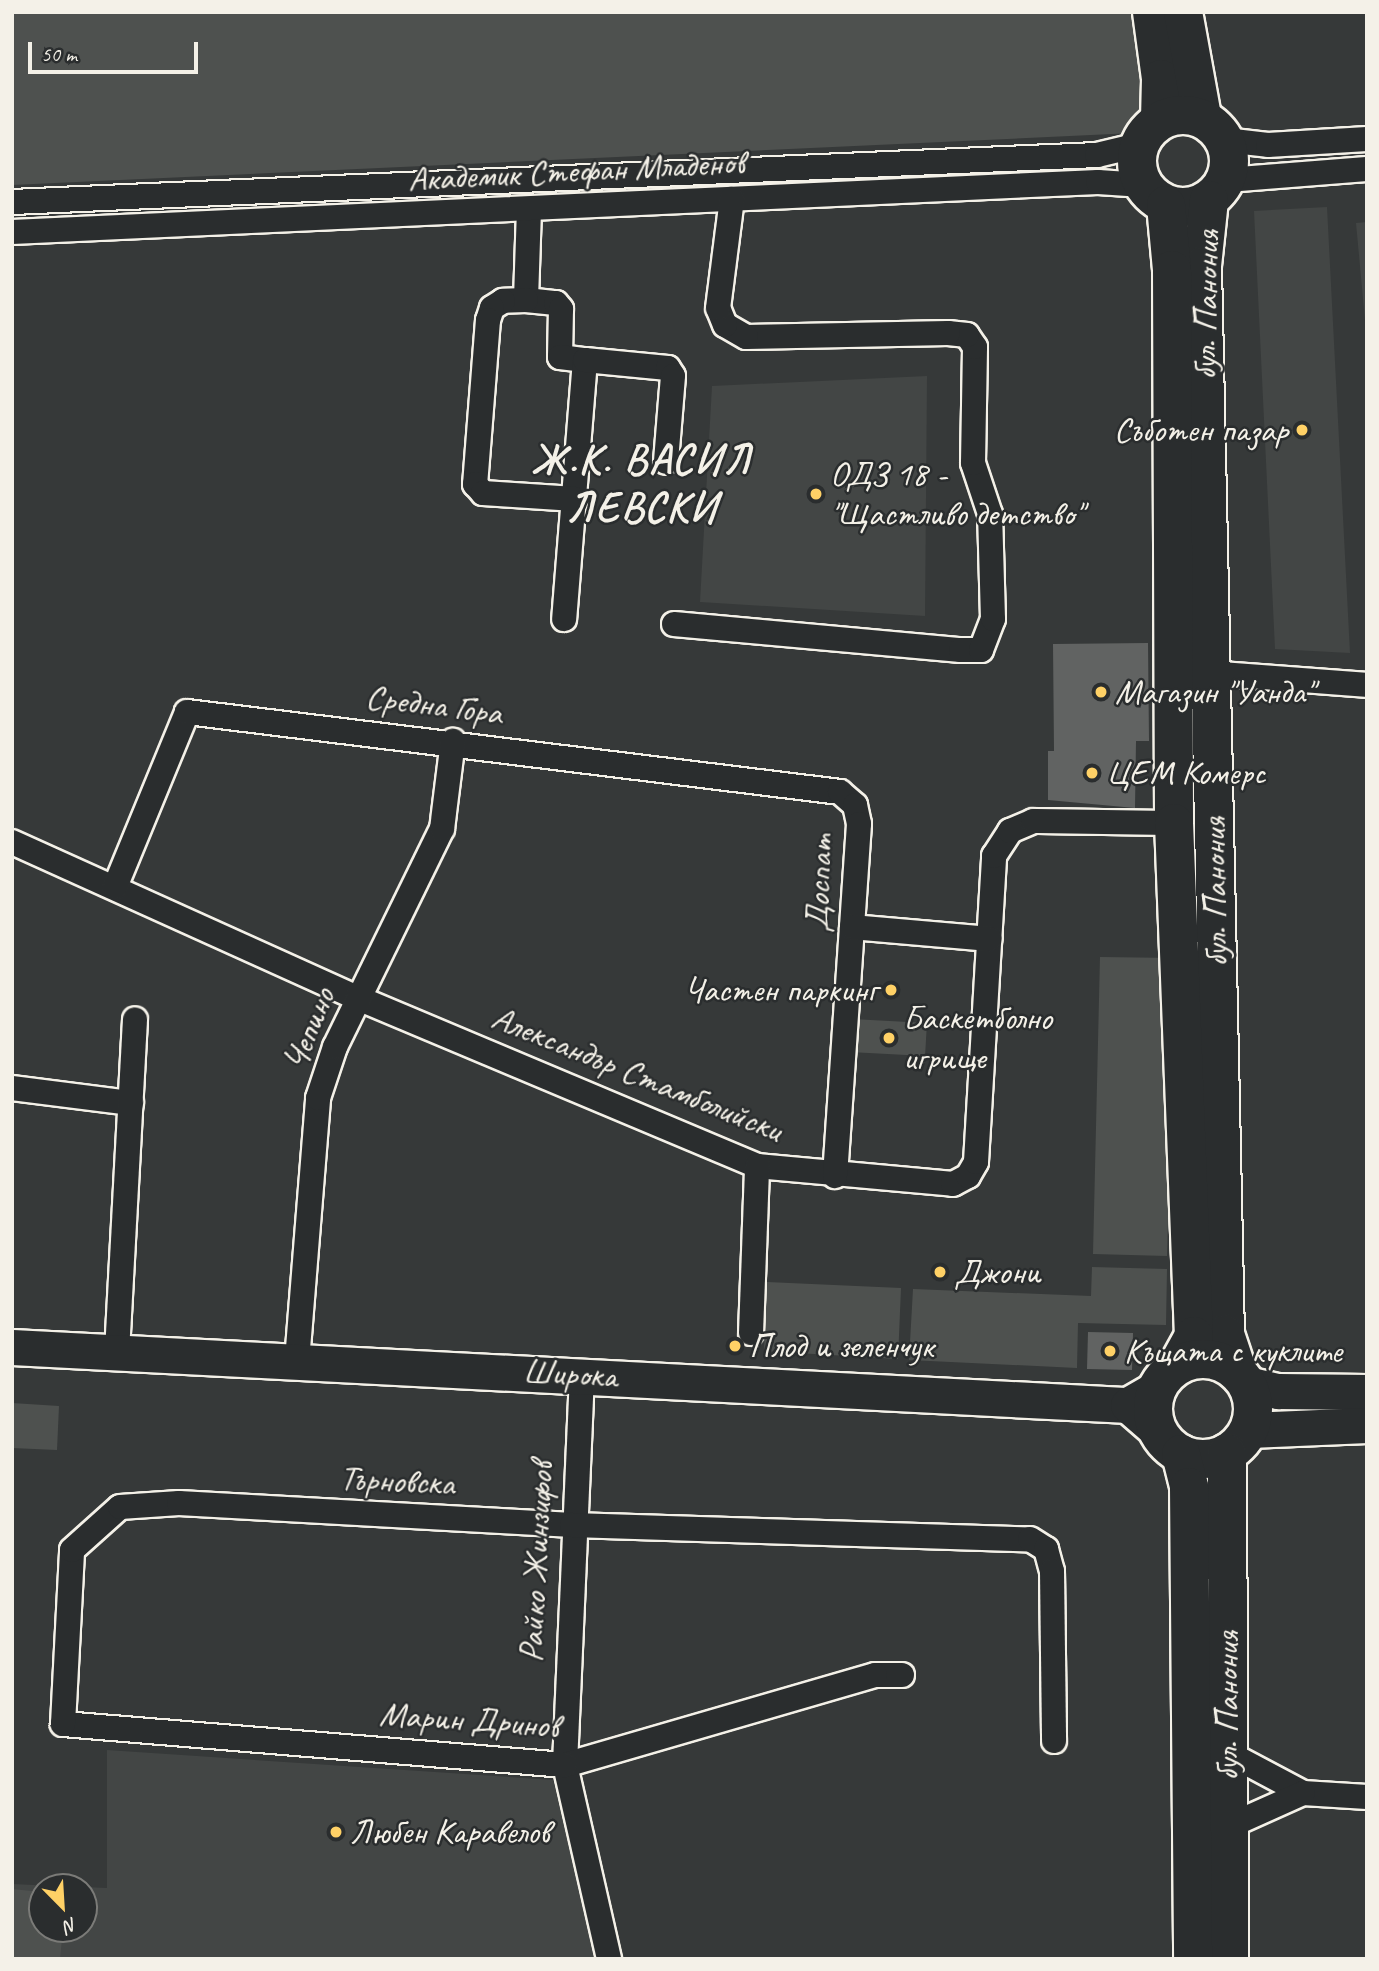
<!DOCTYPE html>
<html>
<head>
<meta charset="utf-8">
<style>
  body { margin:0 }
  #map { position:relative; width:1379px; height:1971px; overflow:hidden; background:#363939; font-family:Caveat,sans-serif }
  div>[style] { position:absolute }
  .built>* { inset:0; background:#434645 }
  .green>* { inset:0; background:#4e514f }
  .building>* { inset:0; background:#616362 }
  .roads { filter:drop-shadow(2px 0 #f4f1e8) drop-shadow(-2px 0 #f4f1e8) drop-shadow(0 2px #f4f1e8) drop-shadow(0 -2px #f4f1e8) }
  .street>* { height:24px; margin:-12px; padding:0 12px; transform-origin:12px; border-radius:12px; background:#2a2d2e }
  .secondary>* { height:35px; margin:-17.5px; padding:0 17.5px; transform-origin:17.5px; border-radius:17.5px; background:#2a2d2e }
  .primary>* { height:38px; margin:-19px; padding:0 19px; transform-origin:19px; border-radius:19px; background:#2a2d2e }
  .primary>.ring { margin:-19px; padding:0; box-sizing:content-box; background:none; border:38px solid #2a2d2e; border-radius:50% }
  .dots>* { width:19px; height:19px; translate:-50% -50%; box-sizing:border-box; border:4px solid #2a2d2e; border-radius:50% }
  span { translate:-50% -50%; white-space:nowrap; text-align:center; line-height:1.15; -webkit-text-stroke:5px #2a2d2e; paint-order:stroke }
  .street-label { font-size:35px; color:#f4f1e8 }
  .poi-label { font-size:35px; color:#f4f1e8 }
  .right { translate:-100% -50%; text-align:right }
  .left { translate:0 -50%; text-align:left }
  .district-label { font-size:42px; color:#f4f1e8; font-weight:700; letter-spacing:2px }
  .frame { position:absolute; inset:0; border:14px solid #f4f1e8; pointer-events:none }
  .north { position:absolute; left:28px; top:1873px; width:70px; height:70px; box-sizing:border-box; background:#2a2d2e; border:2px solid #7b7b78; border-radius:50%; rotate:156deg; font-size:19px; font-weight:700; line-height:28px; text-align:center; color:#f4f1e8 }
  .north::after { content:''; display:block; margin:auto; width:24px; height:32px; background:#ffd166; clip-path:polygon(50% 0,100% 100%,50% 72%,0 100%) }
  .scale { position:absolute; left:28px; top:42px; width:170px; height:32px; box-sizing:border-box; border:4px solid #f4f1e8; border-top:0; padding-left:9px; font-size:21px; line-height:24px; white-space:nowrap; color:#f4f1e8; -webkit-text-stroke:5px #2a2d2e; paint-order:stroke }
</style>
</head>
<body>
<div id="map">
  <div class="built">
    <div style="clip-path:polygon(1327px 207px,1350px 653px,1275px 649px,1254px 211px)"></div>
    <div style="clip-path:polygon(1367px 222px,1367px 342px,1356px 223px)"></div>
    <div style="clip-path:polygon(927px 376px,925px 616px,700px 602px,712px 386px)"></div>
    <div style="clip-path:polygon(107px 1750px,553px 1780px,596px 1959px,12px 1959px,12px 1884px,77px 1887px,42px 1887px,42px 1929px,84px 1929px,84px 1887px,107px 1888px)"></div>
  </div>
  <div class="green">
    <div style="clip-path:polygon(12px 12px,1133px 12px,1148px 118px,1134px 133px,12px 185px)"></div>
    <div style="clip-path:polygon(1100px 957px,1175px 958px,1167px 1256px,1093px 1254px)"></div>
    <div style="clip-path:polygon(852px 1019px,927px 1023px,925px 1056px,850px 1052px)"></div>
    <div style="clip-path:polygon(1092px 1267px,1167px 1269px,1166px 1325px,1078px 1323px,1077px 1368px,909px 1360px,913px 1289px,1091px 1296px)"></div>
    <div style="clip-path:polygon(767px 1282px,901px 1288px,898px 1359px,764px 1351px)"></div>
    <div style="clip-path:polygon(12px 1403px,59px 1406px,57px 1450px,12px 1448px)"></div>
    <div style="clip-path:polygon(12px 1889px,42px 1892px,42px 1929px,63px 1929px,60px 1959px,12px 1959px)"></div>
  </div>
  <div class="building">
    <div style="clip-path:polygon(1148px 643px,1149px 741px,1136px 741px,1135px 808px,1048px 800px,1048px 751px,1054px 751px,1053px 644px)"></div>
    <div style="clip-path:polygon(1088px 1332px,1133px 1333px,1132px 1370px,1087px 1369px)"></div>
  </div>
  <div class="roads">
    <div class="street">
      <div style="left:1225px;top:140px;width:43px;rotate:6.6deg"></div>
      <div style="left:1268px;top:145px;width:99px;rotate:-3.5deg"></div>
      <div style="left:1227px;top:180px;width:140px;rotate:-4.5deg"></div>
      <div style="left:12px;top:202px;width:1086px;rotate:-2.48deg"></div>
      <div style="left:1097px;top:155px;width:43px;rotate:-13.4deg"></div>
      <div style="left:529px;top:209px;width:91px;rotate:91.9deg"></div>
      <div style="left:526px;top:300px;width:30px;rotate:6deg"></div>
      <div style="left:556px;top:303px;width:8px;rotate:50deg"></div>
      <div style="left:561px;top:309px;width:48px;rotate:91.2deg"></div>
      <div style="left:560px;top:357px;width:25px;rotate:7deg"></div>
      <div style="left:585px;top:360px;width:260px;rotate:94.6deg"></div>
      <div style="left:12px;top:232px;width:1087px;rotate:-2.64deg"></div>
      <div style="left:1098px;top:182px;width:45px;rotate:3.8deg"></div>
      <div style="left:526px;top:300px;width:23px;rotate:178deg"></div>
      <div style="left:503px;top:301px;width:13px;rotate:148deg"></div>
      <div style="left:492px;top:308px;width:13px;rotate:108deg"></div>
      <div style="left:488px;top:320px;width:165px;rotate:94.5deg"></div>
      <div style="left:475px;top:484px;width:12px;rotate:48deg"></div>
      <div style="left:483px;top:493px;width:92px;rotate:3.7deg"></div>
      <div style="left:585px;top:360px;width:83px;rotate:5.5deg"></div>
      <div style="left:668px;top:368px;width:9px;rotate:58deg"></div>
      <div style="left:673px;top:376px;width:86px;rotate:94.7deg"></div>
      <div style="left:674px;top:624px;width:288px;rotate:5.2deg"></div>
      <div style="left:961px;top:650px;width:20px"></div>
      <div style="left:981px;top:650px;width:33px;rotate:-69deg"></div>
      <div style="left:993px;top:619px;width:105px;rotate:-91.6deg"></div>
      <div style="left:990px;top:514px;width:54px;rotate:-108.4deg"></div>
      <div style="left:973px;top:463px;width:116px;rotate:-89deg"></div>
      <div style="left:975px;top:347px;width:14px;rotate:-124deg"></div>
      <div style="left:967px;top:335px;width:19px;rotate:-174deg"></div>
      <div style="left:948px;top:333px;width:202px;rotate:178.9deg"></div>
      <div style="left:746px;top:337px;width:24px;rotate:-150deg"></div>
      <div style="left:725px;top:325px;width:18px;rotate:-112deg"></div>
      <div style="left:718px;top:308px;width:110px;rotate:-82.7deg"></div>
      <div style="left:1209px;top:673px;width:158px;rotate:4.3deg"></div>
      <div style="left:12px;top:842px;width:380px;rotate:24.3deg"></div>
      <div style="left:358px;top:998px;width:433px;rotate:22.8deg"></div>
      <div style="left:757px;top:1166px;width:197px;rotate:5.2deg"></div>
      <div style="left:953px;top:1184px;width:17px;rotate:-28deg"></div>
      <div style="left:968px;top:1176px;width:16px;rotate:-60deg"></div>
      <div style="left:976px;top:1162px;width:307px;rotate:-86.6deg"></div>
      <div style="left:994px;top:856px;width:30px;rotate:-57deg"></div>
      <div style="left:1010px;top:831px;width:25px;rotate:-23deg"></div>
      <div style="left:1033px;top:821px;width:141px;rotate:0.8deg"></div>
      <div style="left:115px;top:887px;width:189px;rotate:-67.6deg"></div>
      <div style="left:187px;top:712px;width:658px;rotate:6.98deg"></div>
      <div style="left:840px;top:792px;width:20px;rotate:41deg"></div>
      <div style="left:855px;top:805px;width:19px;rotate:78deg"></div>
      <div style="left:859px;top:824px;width:353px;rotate:93.9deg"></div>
      <div style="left:852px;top:927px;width:138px;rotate:5deg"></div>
      <div style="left:12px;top:1088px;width:120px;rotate:7.2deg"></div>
      <div style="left:751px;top:1333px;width:167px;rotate:-87.9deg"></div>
      <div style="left:117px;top:1352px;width:333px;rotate:-86.9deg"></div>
      <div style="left:297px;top:1361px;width:264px;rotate:-85.4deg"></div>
      <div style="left:318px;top:1098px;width:54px;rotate:-71.6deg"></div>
      <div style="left:335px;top:1047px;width:243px;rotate:-63.9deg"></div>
      <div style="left:442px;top:829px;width:89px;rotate:-82.9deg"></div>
      <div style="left:582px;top:1375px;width:390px;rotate:92.5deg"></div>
      <div style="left:565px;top:1765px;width:199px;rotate:77.2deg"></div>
      <div style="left:902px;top:1675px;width:27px;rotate:180deg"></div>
      <div style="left:875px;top:1675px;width:323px;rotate:163.8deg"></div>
      <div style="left:565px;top:1765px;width:504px;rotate:-175.33deg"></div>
      <div style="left:63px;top:1724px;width:174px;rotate:-87deg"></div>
      <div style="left:72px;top:1550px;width:64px;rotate:-41.9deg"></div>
      <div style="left:120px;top:1507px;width:59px;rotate:-3.9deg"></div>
      <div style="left:179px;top:1503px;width:394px;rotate:3.2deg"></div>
      <div style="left:572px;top:1525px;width:458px;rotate:1.8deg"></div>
      <div style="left:1030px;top:1539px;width:19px;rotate:32deg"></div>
      <div style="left:1046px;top:1549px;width:23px;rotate:75deg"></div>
      <div style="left:1052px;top:1571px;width:170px;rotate:89.3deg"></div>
      <div style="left:1226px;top:1752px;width:87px;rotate:28deg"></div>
      <div style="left:1303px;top:1793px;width:64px;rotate:3.6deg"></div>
      <div style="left:1227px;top:1827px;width:83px;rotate:-24.1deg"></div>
    </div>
    <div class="secondary">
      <div style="left:12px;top:1347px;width:1118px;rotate:2.98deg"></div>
      <div style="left:1128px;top:1405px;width:34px;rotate:-30deg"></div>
      <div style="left:1247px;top:1384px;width:32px;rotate:13deg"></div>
      <div style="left:1278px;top:1391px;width:89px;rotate:0.6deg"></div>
      <div style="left:1128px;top:1405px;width:40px;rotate:41deg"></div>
      <div style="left:1249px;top:1430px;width:118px;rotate:-2.4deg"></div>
    </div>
    <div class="primary">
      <div style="left:1152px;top:12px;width:68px;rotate:82.3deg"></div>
      <div style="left:1161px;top:79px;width:41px;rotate:91.4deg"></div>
      <div style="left:1183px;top:12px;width:107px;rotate:79.7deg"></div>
      <div class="ring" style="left:1137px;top:115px;width:54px;height:54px"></div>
      <div style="left:1209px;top:200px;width:66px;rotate:96.1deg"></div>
      <div style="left:1202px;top:266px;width:1068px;rotate:88.77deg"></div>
      <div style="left:1225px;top:1334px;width:41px;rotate:71.6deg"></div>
      <div style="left:1166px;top:205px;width:65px;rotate:84.7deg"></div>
      <div style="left:1172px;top:270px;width:553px;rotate:89.79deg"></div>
      <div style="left:1174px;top:823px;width:513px;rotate:87.77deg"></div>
      <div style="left:1194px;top:1336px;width:33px;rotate:119deg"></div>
      <div class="ring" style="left:1153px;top:1359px;width:62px;height:62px"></div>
      <div style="left:1227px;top:1453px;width:506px;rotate:89.77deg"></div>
      <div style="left:1181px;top:1454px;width:34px;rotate:76deg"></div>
      <div style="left:1189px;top:1487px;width:472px;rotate:89.5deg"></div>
    </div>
  </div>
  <div class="dots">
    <div style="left:1302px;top:430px;background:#ffd166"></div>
    <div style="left:816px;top:494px;background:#ffd166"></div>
    <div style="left:1101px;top:692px;background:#ffd166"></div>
    <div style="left:1092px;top:773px;background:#ffd166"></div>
    <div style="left:891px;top:990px;background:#ffd166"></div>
    <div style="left:889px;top:1038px;background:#ffd166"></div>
    <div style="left:940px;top:1272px;background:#ffd166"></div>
    <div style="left:735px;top:1346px;background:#ffd166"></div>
    <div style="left:1110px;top:1351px;background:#ffd166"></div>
    <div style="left:336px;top:1832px;background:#ffd166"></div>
  </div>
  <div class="street-label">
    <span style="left:576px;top:171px;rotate:-3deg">Академик Стефан Младенов</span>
    <span style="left:1206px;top:305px;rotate:-89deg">бул. Панония</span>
    <span style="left:434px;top:705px;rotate:7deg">Средна Гора</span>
    <span style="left:819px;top:883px;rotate:-87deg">Доспат</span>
    <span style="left:1215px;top:892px;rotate:-91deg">бул. Панония</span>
    <span style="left:309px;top:1029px;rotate:-68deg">Чепино</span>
    <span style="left:637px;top:1074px;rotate:22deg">Александър Стамболийски</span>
    <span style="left:570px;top:1374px;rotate:3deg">Широка</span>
    <span style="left:397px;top:1481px;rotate:3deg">Търновска</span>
    <span style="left:536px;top:1562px;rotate:-87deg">Райко Жинзифов</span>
    <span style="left:1227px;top:1706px;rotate:-90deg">бул. Панония</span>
    <span style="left:469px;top:1720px;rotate:4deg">Марин Дринов</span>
  </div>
  <div class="poi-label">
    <span class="right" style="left:1288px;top:430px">Съботен пазар</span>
    <span class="left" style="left:830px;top:494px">ОДЗ 18 -<br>"Щастливо детство"</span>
    <span class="left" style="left:1115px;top:692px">Магазин "Уанда"</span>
    <span class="left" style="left:1106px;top:773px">ЦЕМ Комерс</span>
    <span class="right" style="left:877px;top:990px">Частен паркинг</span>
    <span class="left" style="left:903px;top:1038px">Баскетболно<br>игрище</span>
    <span class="left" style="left:954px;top:1272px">Джони</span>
    <span class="left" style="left:749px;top:1346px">Плод и зеленчук</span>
    <span class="left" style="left:1124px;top:1351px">Къщата с куклите</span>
    <span class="left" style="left:350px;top:1832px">Любен Каравелов</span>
  </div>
  <div class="district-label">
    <span style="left:642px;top:484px">Ж.К. ВАСИЛ<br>ЛЕВСКИ</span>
  </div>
  <div class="frame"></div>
  <div class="north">N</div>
  <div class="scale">50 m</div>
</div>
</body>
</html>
